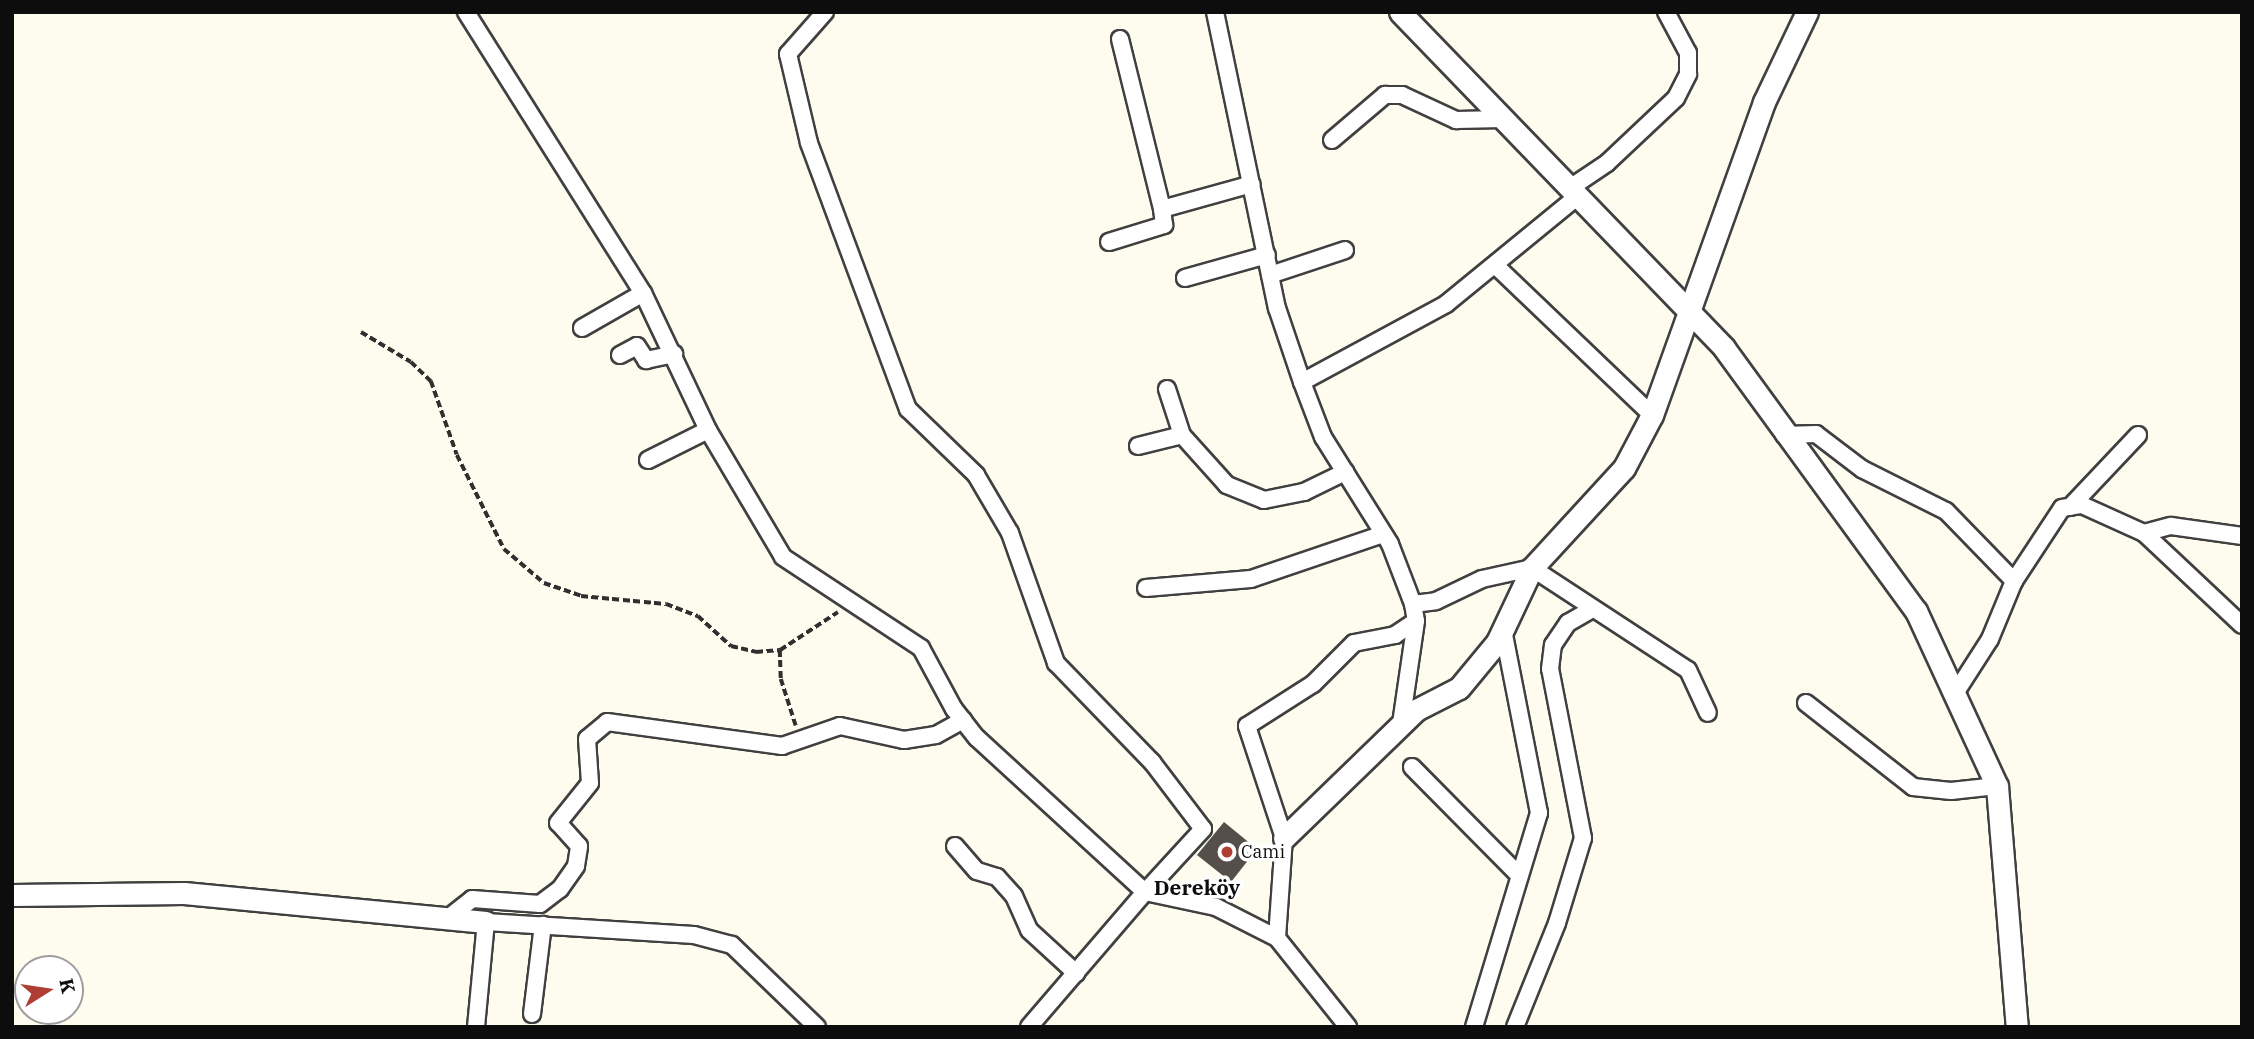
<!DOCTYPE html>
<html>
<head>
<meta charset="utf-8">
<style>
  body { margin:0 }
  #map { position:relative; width:2254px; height:1039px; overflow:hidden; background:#fdfcee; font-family:"IBM Plex Serif",serif }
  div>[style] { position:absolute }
  .building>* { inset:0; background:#544f4a }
  .path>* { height:3.5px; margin-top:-1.75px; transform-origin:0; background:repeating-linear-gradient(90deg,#2f2f2f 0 7px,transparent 0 10.5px) }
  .roads { filter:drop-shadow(2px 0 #404040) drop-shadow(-2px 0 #404040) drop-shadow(0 2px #404040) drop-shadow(0 -2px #404040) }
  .minor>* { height:16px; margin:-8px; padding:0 8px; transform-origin:8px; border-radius:8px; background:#fff }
  .tertiary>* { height:21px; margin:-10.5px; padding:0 10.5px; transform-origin:10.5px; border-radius:10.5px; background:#fff }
  .dots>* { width:19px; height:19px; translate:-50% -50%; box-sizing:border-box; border:4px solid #fff; border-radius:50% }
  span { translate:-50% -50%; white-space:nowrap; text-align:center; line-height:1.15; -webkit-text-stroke:7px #fff; paint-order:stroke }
  .poi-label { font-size:18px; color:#0d0d0d }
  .left { translate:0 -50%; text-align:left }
  .quarter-label { font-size:21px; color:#0d0d0d; font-weight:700 }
  .frame { position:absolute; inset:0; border:14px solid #0d0d0d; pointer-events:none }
  .north { position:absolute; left:14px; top:955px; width:70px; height:70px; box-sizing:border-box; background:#fff; border:2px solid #9e9e9e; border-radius:50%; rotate:78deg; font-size:19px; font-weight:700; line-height:28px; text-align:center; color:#0d0d0d }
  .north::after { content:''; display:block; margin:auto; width:24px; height:32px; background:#ae3d33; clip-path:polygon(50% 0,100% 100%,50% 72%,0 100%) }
</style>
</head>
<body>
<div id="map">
  <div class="building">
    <div style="clip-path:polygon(1224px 822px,1257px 849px,1231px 882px,1197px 855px)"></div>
  </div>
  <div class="path">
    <div style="left:361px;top:332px;width:58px;rotate:31deg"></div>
    <div style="left:411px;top:362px;width:28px;rotate:44deg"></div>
    <div style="left:431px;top:381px;width:78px;rotate:70.6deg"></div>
    <div style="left:457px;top:455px;width:105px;rotate:63.4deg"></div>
    <div style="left:504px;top:549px;width:52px;rotate:40.4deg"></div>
    <div style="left:544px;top:583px;width:39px;rotate:19deg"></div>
    <div style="left:581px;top:596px;width:85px;rotate:5.4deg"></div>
    <div style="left:666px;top:604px;width:34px;rotate:21deg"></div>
    <div style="left:698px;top:616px;width:45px;rotate:42.3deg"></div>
    <div style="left:731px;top:646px;width:26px;rotate:13deg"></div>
    <div style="left:756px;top:652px;width:24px;rotate:-5deg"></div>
    <div style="left:780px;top:650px;width:69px;rotate:-33.2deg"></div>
    <div style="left:780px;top:650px;width:29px;rotate:88deg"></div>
    <div style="left:781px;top:679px;width:49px;rotate:72.3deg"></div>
  </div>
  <div class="roads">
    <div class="minor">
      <div style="left:466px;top:12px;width:332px;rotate:57.8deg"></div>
      <div style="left:643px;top:293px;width:152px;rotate:64.6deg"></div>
      <div style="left:708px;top:430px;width:147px;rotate:59.4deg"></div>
      <div style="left:783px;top:557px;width:165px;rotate:33.4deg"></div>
      <div style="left:921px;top:648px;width:69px;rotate:61.6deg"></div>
      <div style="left:954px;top:709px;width:37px;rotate:52deg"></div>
      <div style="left:977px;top:738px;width:228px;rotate:42.5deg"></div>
      <div style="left:1145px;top:892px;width:178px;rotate:130.7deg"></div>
      <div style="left:825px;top:12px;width:56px;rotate:131.4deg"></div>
      <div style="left:788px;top:54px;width:91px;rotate:76.7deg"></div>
      <div style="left:809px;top:143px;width:284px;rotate:69.6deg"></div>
      <div style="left:908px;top:409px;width:95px;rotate:44.1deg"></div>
      <div style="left:976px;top:475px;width:67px;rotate:59.6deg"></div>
      <div style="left:1010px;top:533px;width:138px;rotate:70.5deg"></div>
      <div style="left:1056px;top:663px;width:138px;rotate:45.9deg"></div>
      <div style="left:1152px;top:762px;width:84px;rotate:52.7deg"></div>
      <div style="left:1203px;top:829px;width:86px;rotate:132.6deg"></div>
      <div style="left:1215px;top:12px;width:302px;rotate:78.2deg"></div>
      <div style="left:1277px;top:308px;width:78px;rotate:71.3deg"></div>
      <div style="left:1302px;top:382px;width:59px;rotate:69.1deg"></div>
      <div style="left:1323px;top:437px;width:126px;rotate:57.9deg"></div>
      <div style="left:1390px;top:544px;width:64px;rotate:69deg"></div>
      <div style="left:1413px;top:604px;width:17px;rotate:80deg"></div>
      <div style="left:1416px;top:621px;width:104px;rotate:98.3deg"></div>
      <div style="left:1120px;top:39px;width:175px;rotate:76.1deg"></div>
      <div style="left:1332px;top:140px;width:70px;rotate:-40.3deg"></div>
      <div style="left:1385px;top:95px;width:17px"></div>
      <div style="left:1402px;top:95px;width:60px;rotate:24.8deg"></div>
      <div style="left:1456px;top:120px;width:47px;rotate:-1.2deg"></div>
      <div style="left:1570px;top:188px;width:45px;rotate:-34deg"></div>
      <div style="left:1607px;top:163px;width:95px;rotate:-43.3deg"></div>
      <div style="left:1676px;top:98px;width:27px;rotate:-63deg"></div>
      <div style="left:1688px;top:74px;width:21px;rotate:-90deg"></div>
      <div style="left:1688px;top:53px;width:47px;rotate:-118.2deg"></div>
      <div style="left:1109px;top:242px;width:58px;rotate:-17.2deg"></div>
      <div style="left:1164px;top:225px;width:16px;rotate:-97deg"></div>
      <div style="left:1162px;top:209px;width:93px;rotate:-15.5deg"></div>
      <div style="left:1496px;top:266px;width:216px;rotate:43.7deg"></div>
      <div style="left:1270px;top:275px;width:79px;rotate:-18.4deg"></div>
      <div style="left:1185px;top:278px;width:85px;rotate:-15.7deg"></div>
      <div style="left:582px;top:328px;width:70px;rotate:-29.8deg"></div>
      <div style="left:620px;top:355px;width:19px;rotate:-28deg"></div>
      <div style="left:637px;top:346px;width:17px;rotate:57deg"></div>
      <div style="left:646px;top:360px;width:29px;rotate:-12deg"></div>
      <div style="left:1302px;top:382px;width:164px;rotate:-28.4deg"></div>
      <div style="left:1446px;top:304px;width:171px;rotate:-39.3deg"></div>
      <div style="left:1167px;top:389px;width:48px;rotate:71.9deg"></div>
      <div style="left:1784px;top:435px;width:32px;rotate:-2deg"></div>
      <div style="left:1816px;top:434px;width:58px;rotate:37.3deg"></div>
      <div style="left:1862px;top:469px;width:94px;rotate:26.6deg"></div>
      <div style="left:1946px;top:511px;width:98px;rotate:45.8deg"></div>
      <div style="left:1138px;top:446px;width:45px;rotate:-14deg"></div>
      <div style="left:1182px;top:435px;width:67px;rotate:48deg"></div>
      <div style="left:1227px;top:485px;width:40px;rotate:22deg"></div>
      <div style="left:1264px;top:500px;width:41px;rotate:-11.3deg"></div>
      <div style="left:1304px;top:492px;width:46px;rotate:-26deg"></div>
      <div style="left:648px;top:460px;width:67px;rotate:-26.6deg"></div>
      <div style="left:2070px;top:507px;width:99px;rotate:-46.6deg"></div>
      <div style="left:2144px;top:533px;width:134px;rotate:43.2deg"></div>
      <div style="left:1146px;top:588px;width:105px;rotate:-4.9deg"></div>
      <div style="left:1251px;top:579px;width:139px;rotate:-18.8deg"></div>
      <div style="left:1413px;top:604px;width:23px;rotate:-7deg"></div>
      <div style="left:1436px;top:601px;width:51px;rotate:-25.6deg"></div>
      <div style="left:1482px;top:579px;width:51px;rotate:-12.4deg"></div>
      <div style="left:1532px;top:568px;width:186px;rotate:33.2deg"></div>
      <div style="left:1688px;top:670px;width:47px;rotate:65.1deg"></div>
      <div style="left:1956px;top:692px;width:63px;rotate:-57.3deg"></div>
      <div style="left:1990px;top:639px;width:63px;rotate:-67.5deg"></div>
      <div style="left:2014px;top:581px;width:87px;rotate:-56.7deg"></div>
      <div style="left:2062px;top:508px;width:20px;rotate:-9deg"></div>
      <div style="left:2082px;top:505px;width:68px;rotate:24.3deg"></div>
      <div style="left:2144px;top:533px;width:28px;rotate:-15deg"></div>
      <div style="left:2171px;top:526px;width:72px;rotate:8deg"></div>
      <div style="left:1806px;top:703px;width:136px;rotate:38.1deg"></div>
      <div style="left:1913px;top:787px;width:38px;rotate:6deg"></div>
      <div style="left:1951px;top:791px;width:46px;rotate:-6.2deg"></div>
      <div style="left:1412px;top:767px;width:153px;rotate:45.3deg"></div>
      <div style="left:955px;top:846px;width:33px;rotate:49deg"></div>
      <div style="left:977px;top:871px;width:21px;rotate:17deg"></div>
      <div style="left:997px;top:877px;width:25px;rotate:48deg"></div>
      <div style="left:1014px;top:896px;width:37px;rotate:66deg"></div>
      <div style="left:1029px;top:930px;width:64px;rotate:42.5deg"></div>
      <div style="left:1145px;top:892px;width:73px;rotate:11.9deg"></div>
      <div style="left:1216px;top:907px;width:68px;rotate:26.9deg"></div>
      <div style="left:1277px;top:938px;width:114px;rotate:51.4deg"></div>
      <div style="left:448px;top:918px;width:31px;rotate:-38deg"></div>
      <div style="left:472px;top:899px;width:68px;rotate:4.2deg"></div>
      <div style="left:540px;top:904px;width:25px;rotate:-37deg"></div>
      <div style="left:560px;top:889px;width:28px;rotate:-55deg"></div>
      <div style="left:576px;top:866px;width:20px;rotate:-81deg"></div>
      <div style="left:579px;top:846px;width:31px;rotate:-132deg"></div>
      <div style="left:558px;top:823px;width:51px;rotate:-51.3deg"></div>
      <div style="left:590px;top:783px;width:44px;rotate:-93.9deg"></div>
      <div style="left:587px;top:739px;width:26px;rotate:-40deg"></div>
      <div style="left:607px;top:722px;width:177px;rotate:7.8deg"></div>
      <div style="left:782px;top:746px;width:61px;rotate:-19deg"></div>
      <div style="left:840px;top:726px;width:66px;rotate:12.3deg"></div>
      <div style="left:904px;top:740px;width:32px;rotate:-9deg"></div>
      <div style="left:936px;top:735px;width:31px;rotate:-29deg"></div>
      <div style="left:1277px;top:938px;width:100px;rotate:-86deg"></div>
      <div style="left:1284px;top:838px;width:118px;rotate:-108.3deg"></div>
      <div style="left:1247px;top:726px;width:78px;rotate:-32.5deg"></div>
      <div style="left:1313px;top:684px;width:58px;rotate:-45deg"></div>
      <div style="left:1354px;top:643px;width:42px;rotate:-11deg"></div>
      <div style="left:1395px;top:635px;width:25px;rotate:-34deg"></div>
      <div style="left:532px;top:1014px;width:90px;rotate:-83deg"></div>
      <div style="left:476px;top:1027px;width:105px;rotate:-84.6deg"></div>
      <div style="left:486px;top:922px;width:208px;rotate:3.6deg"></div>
      <div style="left:694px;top:935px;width:39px;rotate:15deg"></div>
      <div style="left:732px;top:945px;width:118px;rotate:44deg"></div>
      <div style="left:1474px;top:1027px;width:224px;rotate:-73.1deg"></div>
      <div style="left:1539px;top:813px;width:187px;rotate:-101.1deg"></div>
      <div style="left:1515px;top:1027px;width:112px;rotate:-68deg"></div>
      <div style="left:1557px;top:923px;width:89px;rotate:-73deg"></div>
      <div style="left:1583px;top:838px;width:172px;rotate:-101deg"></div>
      <div style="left:1550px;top:669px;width:24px;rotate:-83deg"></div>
      <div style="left:1553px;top:645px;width:27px;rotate:-56deg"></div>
      <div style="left:1568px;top:623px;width:24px;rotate:-30deg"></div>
    </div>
    <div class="tertiary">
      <div style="left:1400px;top:12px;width:467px;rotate:46deg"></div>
      <div style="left:1724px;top:348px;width:326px;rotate:53.9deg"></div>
      <div style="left:1916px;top:611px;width:193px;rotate:65.2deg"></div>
      <div style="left:1997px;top:786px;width:242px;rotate:85.3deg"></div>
      <div style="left:1284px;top:838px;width:184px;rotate:-44.1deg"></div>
      <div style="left:1416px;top:710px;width:48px;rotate:-27.1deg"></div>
      <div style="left:1459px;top:688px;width:60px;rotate:-50.4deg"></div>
      <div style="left:1497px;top:642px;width:82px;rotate:-64.7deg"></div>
      <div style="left:1532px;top:568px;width:136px;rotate:-47.4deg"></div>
      <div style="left:1624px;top:468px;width:60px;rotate:-62.2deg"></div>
      <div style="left:1652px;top:415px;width:332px;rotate:-70.3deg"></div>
      <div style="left:1764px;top:102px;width:100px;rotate:-64.5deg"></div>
      <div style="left:12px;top:895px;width:172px;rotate:-0.7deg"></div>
      <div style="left:184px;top:893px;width:303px;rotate:5.5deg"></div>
    </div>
  </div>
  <div class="dots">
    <div style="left:1227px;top:852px;background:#ae3d33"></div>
  </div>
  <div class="poi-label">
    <span class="left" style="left:1241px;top:852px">Cami</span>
  </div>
  <div class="quarter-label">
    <span style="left:1197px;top:887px">Dereköy</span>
  </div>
  <div class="frame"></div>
  <div class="north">K</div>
</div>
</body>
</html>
